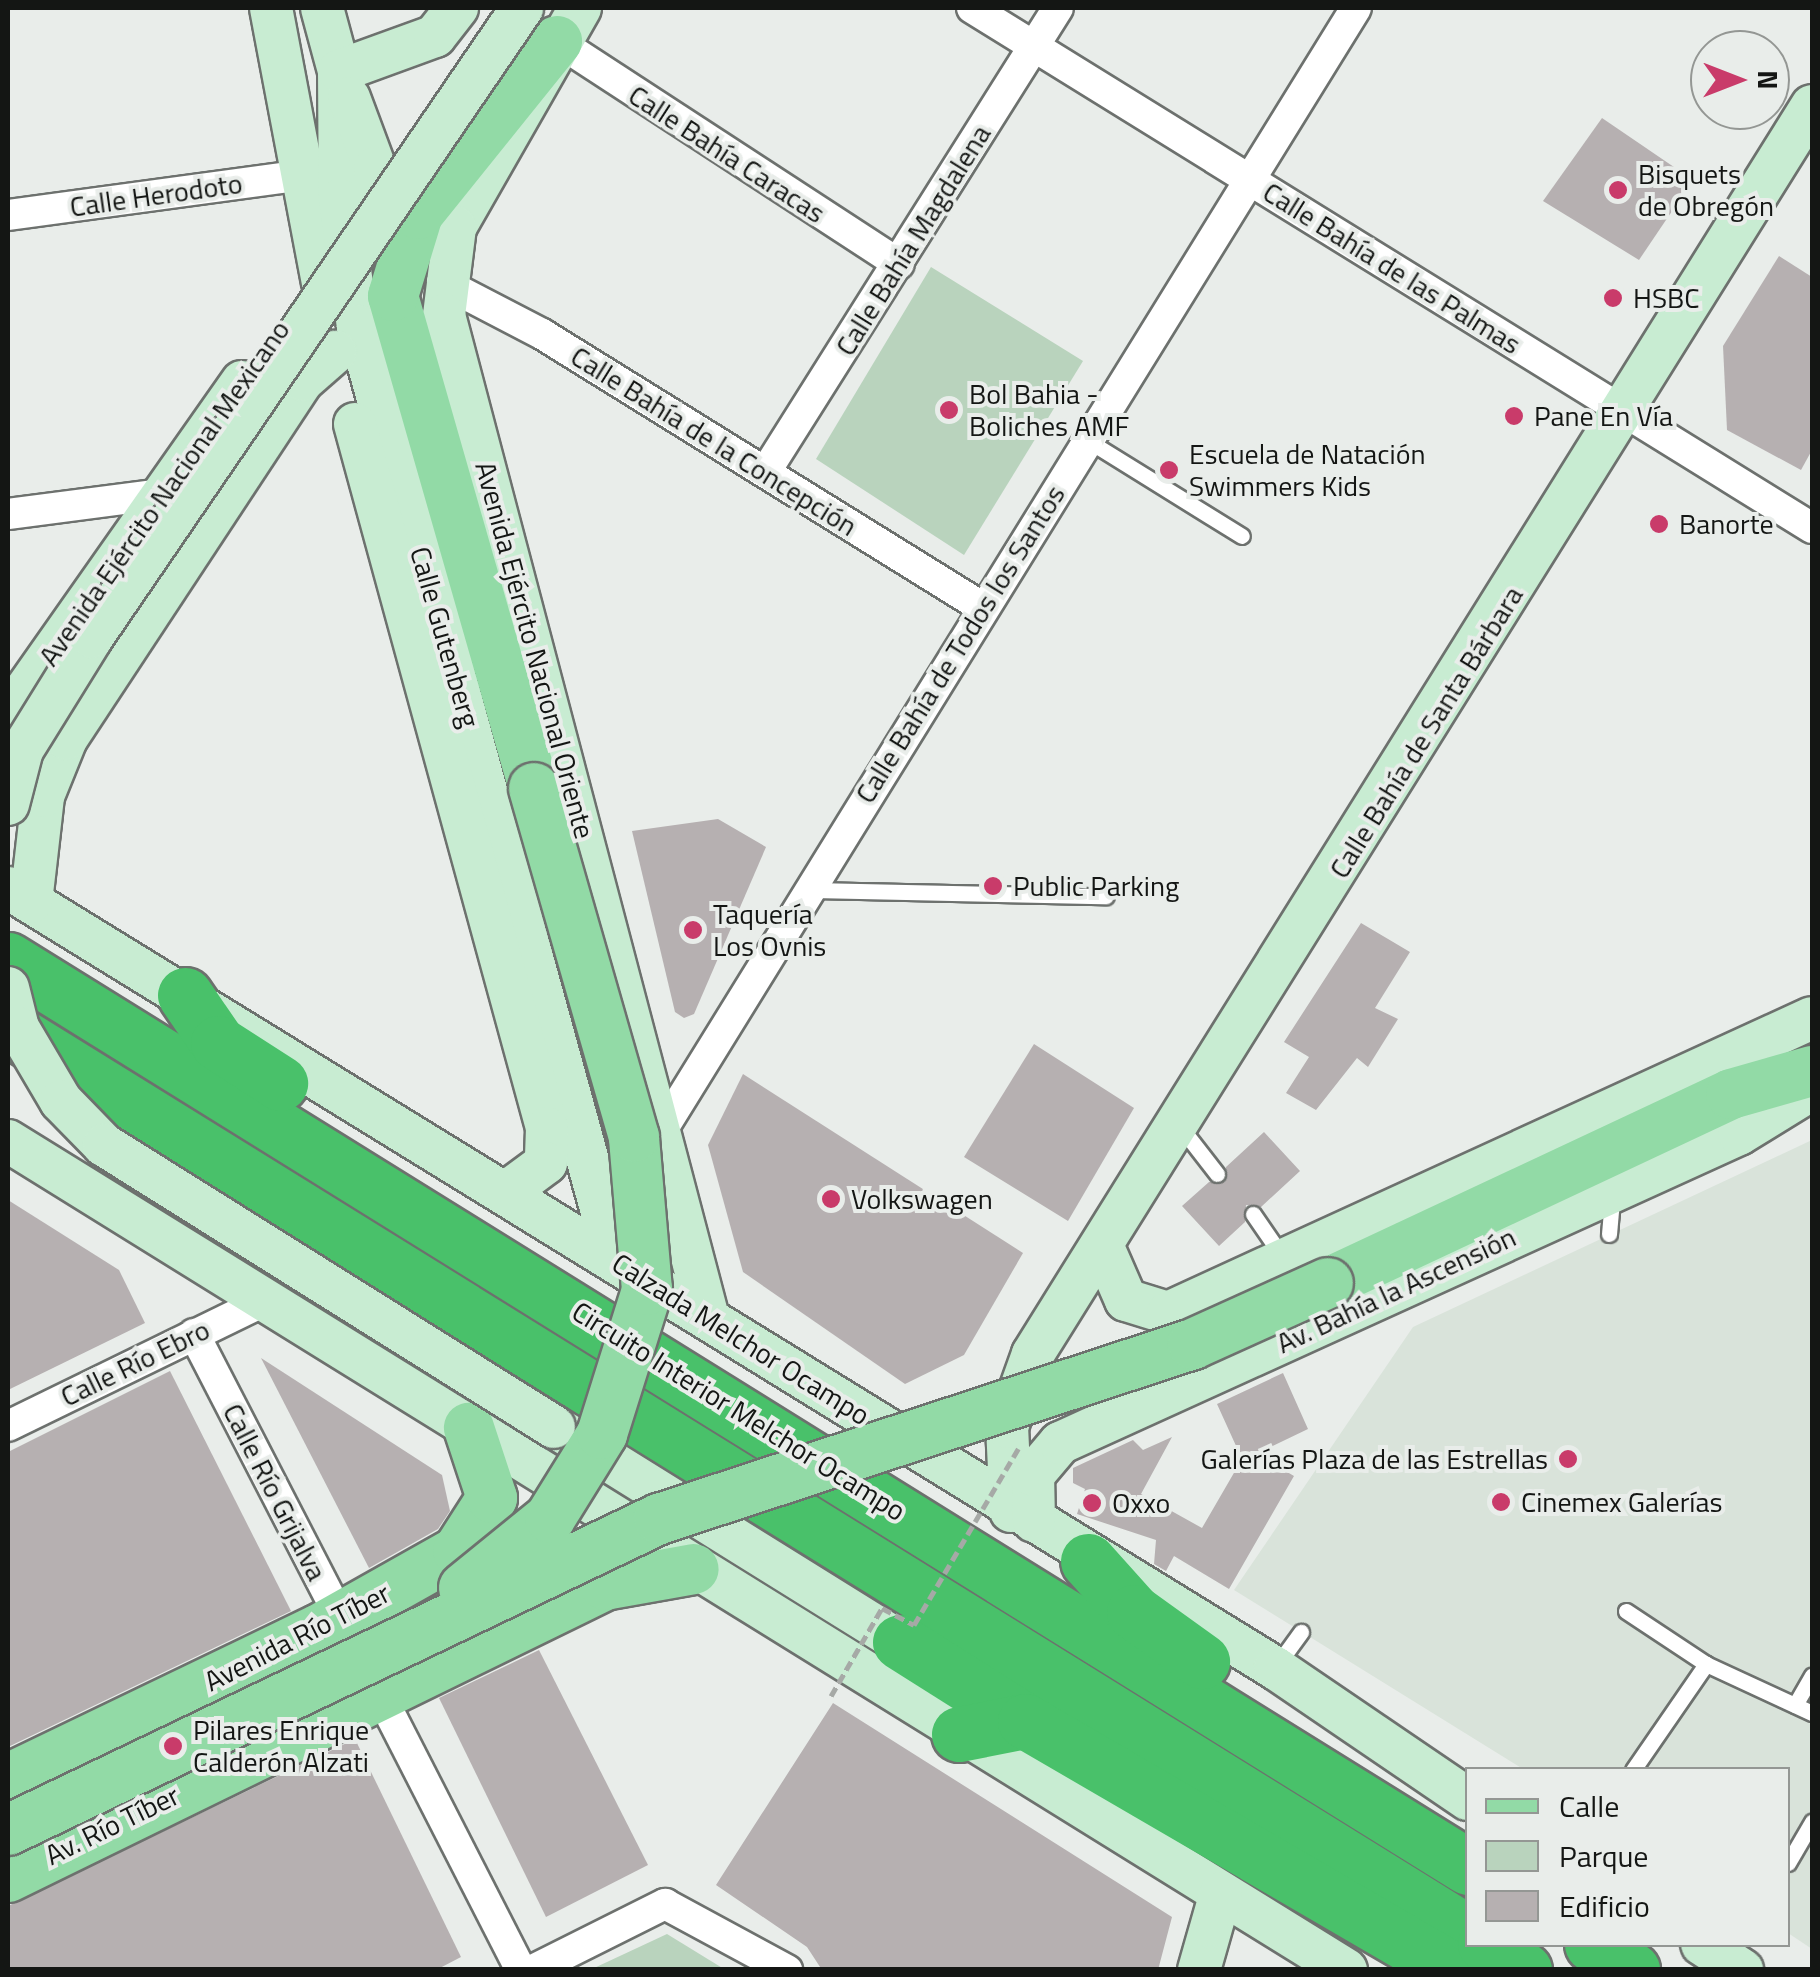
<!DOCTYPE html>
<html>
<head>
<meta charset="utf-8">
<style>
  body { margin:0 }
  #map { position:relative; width:1820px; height:1977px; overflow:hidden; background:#e9edea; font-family:"Titillium Web",sans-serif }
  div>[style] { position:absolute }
  .built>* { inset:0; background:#d9e3da }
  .green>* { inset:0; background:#b9d3bd }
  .building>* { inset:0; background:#b6b0b1 }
  .roads { filter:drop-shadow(2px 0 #6d716e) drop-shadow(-2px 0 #6d716e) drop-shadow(0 2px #6d716e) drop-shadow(0 -2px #6d716e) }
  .lane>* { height:15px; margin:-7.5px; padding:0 7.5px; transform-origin:7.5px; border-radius:7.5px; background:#fff }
  .street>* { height:30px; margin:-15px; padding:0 15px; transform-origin:15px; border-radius:15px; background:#fff }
  .secondary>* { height:42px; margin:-21px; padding:0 21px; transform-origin:21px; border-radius:21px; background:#c8ecd2 }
  .primary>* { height:50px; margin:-25px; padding:0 25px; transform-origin:25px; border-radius:25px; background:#92daa6 }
  .highway>* { height:55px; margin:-27.5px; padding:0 27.5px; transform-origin:27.5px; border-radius:27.5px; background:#49c16a }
  .path-bridge>* { height:5px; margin-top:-2.5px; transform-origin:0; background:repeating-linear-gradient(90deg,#a6a9a6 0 10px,transparent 0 15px) }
  .bridges { filter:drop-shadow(2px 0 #6d716e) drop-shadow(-2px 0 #6d716e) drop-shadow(0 2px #6d716e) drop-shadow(0 -2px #6d716e) }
  .secondary-bridge>* { height:42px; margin:-21px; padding:0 21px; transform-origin:21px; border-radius:21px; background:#c8ecd2 }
  .primary-bridge>* { height:50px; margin:-25px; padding:0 25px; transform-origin:25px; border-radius:25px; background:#92daa6 }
  .dots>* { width:28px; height:28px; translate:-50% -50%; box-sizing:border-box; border:5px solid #e9edea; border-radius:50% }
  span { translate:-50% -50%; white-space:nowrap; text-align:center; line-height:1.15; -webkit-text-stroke:8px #e9edea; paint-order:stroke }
  .street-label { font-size:28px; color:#141614 }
  .poi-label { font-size:28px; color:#141614 }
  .left { translate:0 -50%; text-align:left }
  .right { translate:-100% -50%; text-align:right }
  .frame { position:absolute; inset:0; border:10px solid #141614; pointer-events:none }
  .legend { position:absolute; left:1465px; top:1767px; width:325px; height:180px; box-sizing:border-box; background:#e9edea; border:2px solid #949794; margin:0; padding:12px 18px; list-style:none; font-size:30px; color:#141614 }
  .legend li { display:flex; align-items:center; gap:20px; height:50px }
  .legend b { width:50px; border:2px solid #949794 }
  .north { position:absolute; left:1690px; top:30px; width:100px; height:100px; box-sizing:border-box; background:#e9edea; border:2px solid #949794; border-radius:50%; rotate:90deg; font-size:28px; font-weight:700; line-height:40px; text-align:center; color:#141614 }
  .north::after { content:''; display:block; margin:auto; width:35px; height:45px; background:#c93b6a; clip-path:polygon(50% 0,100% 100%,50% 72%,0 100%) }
</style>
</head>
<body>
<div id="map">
  <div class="built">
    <div style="clip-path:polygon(1812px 1140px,1812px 1949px,1788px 1933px,1788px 1770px,1523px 1769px,1234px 1590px,1413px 1327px)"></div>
  </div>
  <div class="green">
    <div style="clip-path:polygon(931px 267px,1083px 361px,964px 555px,816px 459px)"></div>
    <div style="clip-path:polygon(667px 1934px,724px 1969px,592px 1969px)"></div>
  </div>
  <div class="building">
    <div style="clip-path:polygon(1602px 118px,1693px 180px,1639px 260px,1543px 201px)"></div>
    <div style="clip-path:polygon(1779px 256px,1812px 277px,1812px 450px,1801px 470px,1727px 430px,1723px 346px)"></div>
    <div style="clip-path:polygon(718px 819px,766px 847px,694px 1014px,684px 1018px,675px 1012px,632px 831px)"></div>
    <div style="clip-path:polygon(1361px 923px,1410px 952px,1375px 1008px,1398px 1019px,1368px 1067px,1357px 1058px,1316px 1110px,1286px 1093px,1309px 1057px,1284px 1042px)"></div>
    <div style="clip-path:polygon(1034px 1044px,1134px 1108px,1068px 1221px,964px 1157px)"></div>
    <div style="clip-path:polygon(743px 1074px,1023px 1253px,964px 1355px,905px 1384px,743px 1272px,708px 1145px)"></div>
    <div style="clip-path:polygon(1264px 1132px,1300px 1171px,1261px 1207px,1246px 1205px,1245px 1222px,1219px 1246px,1182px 1206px,1209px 1182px,1225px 1182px,1226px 1167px)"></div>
    <div style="clip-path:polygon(8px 1200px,119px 1270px,145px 1323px,8px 1390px)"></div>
    <div style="clip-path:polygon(261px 1358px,442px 1475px,450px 1511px,438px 1529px,369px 1568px)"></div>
    <div style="clip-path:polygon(170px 1371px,291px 1611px,8px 1747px,8px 1452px)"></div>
    <div style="clip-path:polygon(1283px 1373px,1308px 1429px,1256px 1454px,1294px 1476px,1229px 1589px,1174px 1556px,1166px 1571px,1154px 1564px,1156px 1540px,1077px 1514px,1085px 1489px,1073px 1483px,1073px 1468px,1133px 1440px,1143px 1450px,1172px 1437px,1141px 1494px,1202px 1528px,1242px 1459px,1217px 1404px)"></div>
    <div style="clip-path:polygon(539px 1650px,648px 1865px,546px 1917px,439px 1698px)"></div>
    <div style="clip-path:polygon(833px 1703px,1172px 1917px,1158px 1970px,822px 1970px,807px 1947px,716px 1885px)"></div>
    <div style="clip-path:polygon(355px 1739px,461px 1957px,436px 1970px,8px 1970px,8px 1906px)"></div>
  </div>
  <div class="roads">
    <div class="lane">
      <div style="left:1087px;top:440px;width:182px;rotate:31.8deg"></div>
      <div style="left:809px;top:890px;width:297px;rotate:1.2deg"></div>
      <div style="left:1179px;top:1125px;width:62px;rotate:52.2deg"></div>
      <div style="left:1253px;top:1214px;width:51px;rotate:55.4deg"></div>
      <div style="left:1609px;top:1234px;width:35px;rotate:-85deg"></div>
      <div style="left:1626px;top:1611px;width:96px;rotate:33.5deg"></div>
      <div style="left:1706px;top:1664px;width:117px;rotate:24.8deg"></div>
      <div style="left:1277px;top:1665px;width:41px;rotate:-54deg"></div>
      <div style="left:1795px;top:1705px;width:34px;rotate:-60deg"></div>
      <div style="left:1633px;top:1770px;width:129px;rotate:-55.4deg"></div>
      <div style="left:1788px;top:1863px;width:48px;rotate:-59.7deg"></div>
    </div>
    <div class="street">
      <div style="left:972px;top:8px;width:988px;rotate:31.76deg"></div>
      <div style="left:557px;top:41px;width:408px;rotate:33.1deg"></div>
      <div style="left:8px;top:215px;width:299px;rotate:-7.7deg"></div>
      <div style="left:442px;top:282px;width:113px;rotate:27.5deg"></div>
      <div style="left:542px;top:334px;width:518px;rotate:31.82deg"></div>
      <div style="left:766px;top:471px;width:547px;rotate:-57.76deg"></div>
      <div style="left:8px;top:514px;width:154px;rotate:-7.4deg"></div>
      <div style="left:662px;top:1130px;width:1319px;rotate:-58.26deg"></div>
      <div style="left:194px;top:1334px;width:332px;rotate:62.7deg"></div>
      <div style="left:8px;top:1426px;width:285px;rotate:-26deg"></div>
      <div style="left:374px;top:1683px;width:322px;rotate:62.9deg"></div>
      <div style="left:533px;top:1970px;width:148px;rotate:-26.6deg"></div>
      <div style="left:665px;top:1904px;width:139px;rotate:28.4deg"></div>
    </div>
    <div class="secondary">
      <div style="left:271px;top:8px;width:279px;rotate:79.3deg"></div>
      <div style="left:322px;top:8px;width:65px;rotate:74.9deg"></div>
      <div style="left:339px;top:71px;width:129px;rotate:89.6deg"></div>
      <div style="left:340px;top:200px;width:127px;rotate:81.9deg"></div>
      <div style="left:358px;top:326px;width:968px;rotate:74.6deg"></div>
      <div style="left:580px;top:8px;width:252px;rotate:119.7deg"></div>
      <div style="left:455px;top:227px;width:89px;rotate:97.1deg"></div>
      <div style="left:444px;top:315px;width:1037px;rotate:75.25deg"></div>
      <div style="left:339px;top:71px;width:102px;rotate:-20deg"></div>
      <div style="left:435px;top:36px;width:36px;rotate:-52deg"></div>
      <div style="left:349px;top:98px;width:75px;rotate:69.6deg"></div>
      <div style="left:375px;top:168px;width:74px;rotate:82.2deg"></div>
      <div style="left:355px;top:424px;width:730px;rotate:74.74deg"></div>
      <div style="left:547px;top:1128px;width:35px;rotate:92deg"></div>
      <div style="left:546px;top:1163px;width:49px;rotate:143.4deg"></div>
      <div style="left:8px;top:715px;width:407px;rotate:-54.9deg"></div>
      <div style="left:8px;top:888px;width:1488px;rotate:31.62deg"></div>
      <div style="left:1275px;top:1668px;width:233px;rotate:34.2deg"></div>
      <div style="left:31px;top:902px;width:107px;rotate:-83.5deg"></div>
      <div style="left:43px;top:796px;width:61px;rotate:-68deg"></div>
      <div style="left:66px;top:739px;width:430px;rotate:-56.6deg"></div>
      <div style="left:303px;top:380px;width:43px;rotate:-41.2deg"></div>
      <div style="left:8px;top:1141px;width:1574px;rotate:31.78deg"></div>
      <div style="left:1102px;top:1245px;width:60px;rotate:66.4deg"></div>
      <div style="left:1126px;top:1300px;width:44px;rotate:17.2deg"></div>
      <div style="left:1168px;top:1313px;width:708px;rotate:-24.61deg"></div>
      <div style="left:563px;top:1432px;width:397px;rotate:31.9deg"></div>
      <div style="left:900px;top:1642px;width:32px;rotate:66deg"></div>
      <div style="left:1011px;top:1511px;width:84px;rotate:-92.7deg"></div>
      <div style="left:1007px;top:1427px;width:77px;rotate:-70.4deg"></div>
      <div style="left:1033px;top:1354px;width:1471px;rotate:-58.03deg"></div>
      <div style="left:1034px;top:1521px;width:46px;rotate:-91.2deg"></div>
      <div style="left:1033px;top:1475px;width:42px;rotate:-49.8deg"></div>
      <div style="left:1060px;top:1443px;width:746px;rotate:-24.47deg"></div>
      <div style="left:1739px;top:1134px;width:86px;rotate:-31.7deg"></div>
      <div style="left:1702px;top:1944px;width:48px;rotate:33deg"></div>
      <div style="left:1199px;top:1970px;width:80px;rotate:-74.1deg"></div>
    </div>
    <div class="primary">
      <div style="left:534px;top:788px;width:512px;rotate:-105.99deg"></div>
      <div style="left:393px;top:296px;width:86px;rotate:-73deg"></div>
      <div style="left:418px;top:214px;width:222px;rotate:-51.2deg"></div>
      <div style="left:1328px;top:1283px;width:445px;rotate:-25.1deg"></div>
      <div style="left:1731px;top:1094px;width:84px;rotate:-15.9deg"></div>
      <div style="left:8px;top:1779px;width:344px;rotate:-25.7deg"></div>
      <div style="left:318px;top:1630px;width:161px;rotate:-29.4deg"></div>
      <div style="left:458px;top:1551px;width:63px;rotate:-57.3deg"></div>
      <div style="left:492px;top:1498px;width:74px;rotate:-108.2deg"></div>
      <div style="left:8px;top:1877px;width:665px;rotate:-26.06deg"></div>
      <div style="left:605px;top:1585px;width:90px;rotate:-10.2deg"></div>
    </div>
    <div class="highway">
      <div style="left:8px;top:960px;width:1719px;rotate:31.85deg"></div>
      <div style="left:185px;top:995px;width:58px;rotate:55.5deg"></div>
      <div style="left:218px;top:1043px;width:74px;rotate:32.8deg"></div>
      <div style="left:8px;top:1028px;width:1718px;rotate:31.79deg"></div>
      <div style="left:1088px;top:1561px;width:69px;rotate:48deg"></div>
      <div style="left:1134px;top:1612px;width:84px;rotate:35.8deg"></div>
      <div style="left:900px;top:1642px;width:148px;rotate:32.3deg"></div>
      <div style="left:959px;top:1734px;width:67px;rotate:-11.1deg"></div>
      <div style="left:1025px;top:1721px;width:495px;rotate:30.2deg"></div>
      <div style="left:1485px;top:1944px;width:47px;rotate:33.7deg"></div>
      <div style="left:1592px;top:1944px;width:48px;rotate:33deg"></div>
    </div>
  </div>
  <div class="path-bridge">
    <div style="left:831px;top:1696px;width:102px;rotate:-59.9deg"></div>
    <div style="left:882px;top:1608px;width:36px;rotate:28deg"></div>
    <div style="left:914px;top:1625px;width:210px;rotate:-59.4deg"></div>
  </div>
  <div class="bridges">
    <div class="secondary-bridge">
      <div style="left:8px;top:804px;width:56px;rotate:-75.5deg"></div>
      <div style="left:22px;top:750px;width:133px;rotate:-58.2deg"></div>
      <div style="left:92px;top:637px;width:762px;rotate:-55.64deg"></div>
      <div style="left:8px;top:988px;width:41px;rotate:76deg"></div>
      <div style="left:18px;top:1028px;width:85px;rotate:59.5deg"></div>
      <div style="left:61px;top:1101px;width:62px;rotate:45.7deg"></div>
      <div style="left:104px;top:1145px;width:531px;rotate:32.07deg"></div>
    </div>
    <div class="primary-bridge">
      <div style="left:464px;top:1588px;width:111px;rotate:-39.1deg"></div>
      <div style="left:550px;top:1518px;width:99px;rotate:-58.2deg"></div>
      <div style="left:602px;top:1434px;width:151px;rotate:-72.6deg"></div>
      <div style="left:647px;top:1290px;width:154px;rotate:-94.9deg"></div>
      <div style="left:634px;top:1137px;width:363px;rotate:-106deg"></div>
      <div style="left:8px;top:1830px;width:721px;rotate:-25.54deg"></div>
      <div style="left:659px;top:1519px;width:562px;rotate:-18.14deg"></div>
      <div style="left:1193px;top:1344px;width:148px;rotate:-24.3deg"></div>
    </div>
  </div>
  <div class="dots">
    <div style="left:1618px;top:190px;background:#c93b6a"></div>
    <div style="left:1613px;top:298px;background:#c93b6a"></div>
    <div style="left:949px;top:410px;background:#c93b6a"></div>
    <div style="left:1514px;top:416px;background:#c93b6a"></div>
    <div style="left:1169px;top:470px;background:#c93b6a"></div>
    <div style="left:1659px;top:524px;background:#c93b6a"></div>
    <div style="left:993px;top:886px;background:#c93b6a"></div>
    <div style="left:693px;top:930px;background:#c93b6a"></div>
    <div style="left:831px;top:1199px;background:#c93b6a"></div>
    <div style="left:1568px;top:1459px;background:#c93b6a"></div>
    <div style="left:1501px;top:1502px;background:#c93b6a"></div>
    <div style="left:1092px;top:1503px;background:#c93b6a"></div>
    <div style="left:173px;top:1746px;background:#c93b6a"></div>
  </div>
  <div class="street-label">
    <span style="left:727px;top:154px;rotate:33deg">Calle Bahía Caracas</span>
    <span style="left:156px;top:195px;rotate:-8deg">Calle Herodoto</span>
    <span style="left:913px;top:240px;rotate:-58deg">Calle Bahía Magdalena</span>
    <span style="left:1392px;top:268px;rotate:32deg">Calle Bahía de las Palmas</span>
    <span style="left:714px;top:441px;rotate:32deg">Calle Bahía de la Concepción</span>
    <span style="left:164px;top:493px;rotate:-55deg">Avenida Ejército Nacional Mexicano</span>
    <span style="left:445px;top:637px;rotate:74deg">Calle Gutenberg</span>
    <span style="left:960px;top:644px;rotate:-58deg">Calle Bahía de Todos los Santos</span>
    <span style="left:535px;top:650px;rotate:75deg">Avenida Ejército Nacional Oriente</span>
    <span style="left:1426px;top:732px;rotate:-58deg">Calle Bahía de Santa Bárbara</span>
    <span style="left:1396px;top:1290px;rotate:-25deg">Av. Bahía la Ascensión</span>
    <span style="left:741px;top:1339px;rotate:32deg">Calzada Melchor Ocampo</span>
    <span style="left:135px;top:1363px;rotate:-26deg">Calle Río Ebro</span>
    <span style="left:739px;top:1411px;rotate:32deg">Circuito Interior Melchor Ocampo</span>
    <span style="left:275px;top:1492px;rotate:63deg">Calle Río Grijalva</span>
    <span style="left:297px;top:1637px;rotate:-27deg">Avenida Río Tíber</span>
    <span style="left:112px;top:1825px;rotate:-26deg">Av. Río Tíber</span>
  </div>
  <div class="poi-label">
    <span class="left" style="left:1638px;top:190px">Bisquets<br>de Obregón</span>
    <span class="left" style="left:1633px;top:298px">HSBC</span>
    <span class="left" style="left:969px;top:410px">Bol Bahia -<br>Boliches AMF</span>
    <span class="left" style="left:1534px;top:416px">Pane En Vía</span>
    <span class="left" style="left:1189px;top:470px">Escuela de Natación<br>Swimmers Kids</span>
    <span class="left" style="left:1679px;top:524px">Banorte</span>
    <span class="left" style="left:1013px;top:886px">Public Parking</span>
    <span class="left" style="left:713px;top:930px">Taquería<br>Los Ovnis</span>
    <span class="left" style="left:851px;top:1199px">Volkswagen</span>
    <span class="right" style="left:1548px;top:1459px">Galerías Plaza de las Estrellas</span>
    <span class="left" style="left:1521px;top:1502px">Cinemex Galerías</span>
    <span class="left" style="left:1112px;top:1503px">Oxxo</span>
    <span class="left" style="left:193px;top:1746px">Pilares Enrique<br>Calderón Alzati</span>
  </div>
  <div class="frame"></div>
  <ul class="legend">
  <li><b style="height:12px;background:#92daa6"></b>Calle</li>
  <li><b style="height:28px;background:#b9d3bd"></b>Parque</li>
  <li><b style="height:28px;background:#b6b0b1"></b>Edificio</li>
  </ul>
  <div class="north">N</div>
</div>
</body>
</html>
